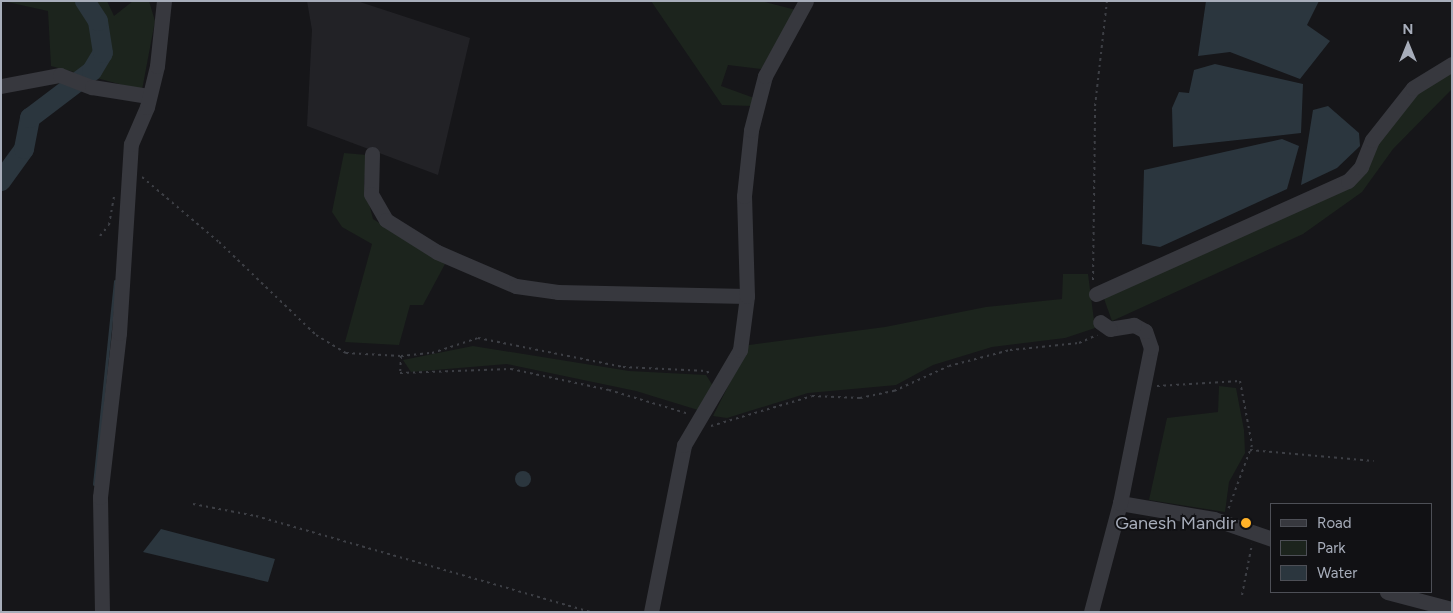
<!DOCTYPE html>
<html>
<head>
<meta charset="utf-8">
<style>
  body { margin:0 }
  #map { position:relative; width:1453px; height:613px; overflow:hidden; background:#161619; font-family:Figtree,sans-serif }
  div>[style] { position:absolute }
  .built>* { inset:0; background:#222226 }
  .green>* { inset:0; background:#1c241d }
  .water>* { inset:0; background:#2b363e }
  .round { border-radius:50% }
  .stream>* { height:3px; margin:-1.5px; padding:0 1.5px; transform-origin:1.5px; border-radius:1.5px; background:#2b363e }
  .river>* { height:20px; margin:-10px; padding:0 10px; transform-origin:10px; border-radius:10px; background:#2b363e }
  .path>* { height:2px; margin-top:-1px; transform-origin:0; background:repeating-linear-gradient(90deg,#3d3f45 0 2.5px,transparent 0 6.5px) }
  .minor>* { height:15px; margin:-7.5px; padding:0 7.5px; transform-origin:7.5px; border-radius:7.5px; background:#37383e }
  .dots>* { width:14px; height:14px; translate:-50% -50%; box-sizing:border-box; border:2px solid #111114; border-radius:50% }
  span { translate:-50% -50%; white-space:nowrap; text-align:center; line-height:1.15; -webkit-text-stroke:4px #111114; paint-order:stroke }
  .poi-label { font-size:18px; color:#a7adba }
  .right { translate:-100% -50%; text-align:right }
  .frame { position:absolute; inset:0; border:2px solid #a7adba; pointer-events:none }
  .legend { position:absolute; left:1270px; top:503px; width:162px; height:90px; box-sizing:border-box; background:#111114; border:1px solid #4d4f56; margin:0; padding:6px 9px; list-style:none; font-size:15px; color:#a7adba }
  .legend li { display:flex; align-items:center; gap:10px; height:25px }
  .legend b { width:25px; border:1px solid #4d4f56 }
  .north { position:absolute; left:1383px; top:20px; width:50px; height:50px; -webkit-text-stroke:4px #111114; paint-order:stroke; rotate:0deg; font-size:14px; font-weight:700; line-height:20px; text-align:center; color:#a7adba }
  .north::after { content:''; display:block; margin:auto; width:18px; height:22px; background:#a7adba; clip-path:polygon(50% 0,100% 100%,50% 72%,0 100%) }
</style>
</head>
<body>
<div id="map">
  <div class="built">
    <div style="clip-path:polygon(307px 1px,357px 1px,470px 38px,438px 175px,307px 126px,312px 30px)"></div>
  </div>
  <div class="green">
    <div style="clip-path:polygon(3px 1px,107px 1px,114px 16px,133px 1px,149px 1px,155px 21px,142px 90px,51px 66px,48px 11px)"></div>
    <div style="clip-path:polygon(651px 1px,761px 1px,796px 10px,761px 69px,728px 65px,721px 86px,754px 98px,752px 106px,722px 105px)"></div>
    <div style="clip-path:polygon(1452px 68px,1452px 89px,1393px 149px,1362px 192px,1303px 234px,1112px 321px,1103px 296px,1317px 198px,1353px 187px,1389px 126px,1420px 90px)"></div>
    <div style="clip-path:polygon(344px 153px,367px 155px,364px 184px,373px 219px,445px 264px,423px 305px,410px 305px,399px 345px,345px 342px,372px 244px,342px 227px,332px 212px)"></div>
    <div style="clip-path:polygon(1063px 274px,1088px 274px,1095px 328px,1065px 338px,992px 347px,933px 365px,896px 385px,808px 393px,727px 418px,713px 416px,749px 345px,885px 327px,986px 307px,1062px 299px)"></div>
    <div style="clip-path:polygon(473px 346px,629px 371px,706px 375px,713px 386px,698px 410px,636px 391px,507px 364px,411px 372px,403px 360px)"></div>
    <div style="clip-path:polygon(1219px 386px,1236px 388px,1244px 430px,1245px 453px,1229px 482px,1225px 512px,1149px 500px,1167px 418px,1218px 412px)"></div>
  </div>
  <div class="water">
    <div style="clip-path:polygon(1206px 1px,1319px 1px,1307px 25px,1330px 41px,1300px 79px,1230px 52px,1198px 56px)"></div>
    <div style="clip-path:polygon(1215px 64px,1303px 84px,1301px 133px,1173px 147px,1172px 108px,1179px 92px,1189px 93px,1194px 70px)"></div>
    <div style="clip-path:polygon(1328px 106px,1359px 133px,1360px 146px,1337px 168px,1301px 185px,1313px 110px)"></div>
    <div style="clip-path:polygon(1282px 139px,1299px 146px,1287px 189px,1160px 247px,1142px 244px,1144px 170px)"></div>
    <div class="round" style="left:515px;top:471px;width:16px;height:16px"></div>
    <div style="clip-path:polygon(161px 529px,275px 559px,268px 582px,143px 552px)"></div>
  </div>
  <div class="stream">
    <div style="left:94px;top:484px;width:204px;rotate:-84.1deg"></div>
  </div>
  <div class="river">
    <div style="left:1px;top:181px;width:39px;rotate:-54deg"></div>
    <div style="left:24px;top:149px;width:32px;rotate:-79deg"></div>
    <div style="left:30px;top:118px;width:78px;rotate:-37.2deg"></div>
    <div style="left:92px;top:71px;width:21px;rotate:-59deg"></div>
    <div style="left:103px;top:53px;width:32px;rotate:-99deg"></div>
    <div style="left:98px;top:21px;width:24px;rotate:-123deg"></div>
  </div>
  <div class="path">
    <div style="left:142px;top:177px;width:101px;rotate:40.2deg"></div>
    <div style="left:219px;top:242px;width:134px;rotate:43.8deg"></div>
    <div style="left:316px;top:335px;width:35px;rotate:31deg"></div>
    <div style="left:346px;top:353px;width:55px;rotate:3.1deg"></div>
    <div style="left:401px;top:356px;width:31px;rotate:-6deg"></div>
    <div style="left:432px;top:353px;width:48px;rotate:-18.1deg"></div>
    <div style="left:478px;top:338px;width:148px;rotate:11.3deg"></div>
    <div style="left:623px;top:367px;width:84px;rotate:2.7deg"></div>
    <div style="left:707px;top:371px;width:6px;rotate:51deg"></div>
    <div style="left:100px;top:236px;width:14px;rotate:-51deg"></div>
    <div style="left:109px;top:225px;width:29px;rotate:-80deg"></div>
    <div style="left:1093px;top:280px;width:174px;rotate:-89.3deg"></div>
    <div style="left:1095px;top:106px;width:106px;rotate:-83.5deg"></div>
    <div style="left:401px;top:356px;width:17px;rotate:93deg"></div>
    <div style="left:400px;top:373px;width:111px;rotate:-2.1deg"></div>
    <div style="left:511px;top:369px;width:100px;rotate:12.1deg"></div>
    <div style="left:609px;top:390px;width:84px;rotate:16.7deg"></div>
    <div style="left:1157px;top:386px;width:83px;rotate:-3.4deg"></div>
    <div style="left:1240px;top:381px;width:65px;rotate:79.4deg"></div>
    <div style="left:1252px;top:445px;width:69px;rotate:110.3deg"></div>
    <div style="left:711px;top:426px;width:105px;rotate:-16.5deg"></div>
    <div style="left:812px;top:396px;width:48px;rotate:2.4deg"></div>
    <div style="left:860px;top:398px;width:35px;rotate:-12deg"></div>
    <div style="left:894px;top:391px;width:60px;rotate:-24.4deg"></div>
    <div style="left:949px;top:366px;width:63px;rotate:-14.7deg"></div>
    <div style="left:1010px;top:350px;width:69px;rotate:-5.8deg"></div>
    <div style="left:1079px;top:343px;width:20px;rotate:-24deg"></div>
    <div style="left:1250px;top:450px;width:124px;rotate:5.1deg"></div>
    <div style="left:193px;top:504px;width:64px;rotate:10.8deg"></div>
    <div style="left:256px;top:516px;width:348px;rotate:16deg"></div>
    <div style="left:1242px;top:595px;width:52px;rotate:-78.9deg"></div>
  </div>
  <div class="minor">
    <div style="left:1px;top:86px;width:60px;rotate:-10.6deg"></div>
    <div style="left:60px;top:75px;width:34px;rotate:21deg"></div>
    <div style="left:92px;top:87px;width:57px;rotate:9.1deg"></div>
    <div style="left:372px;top:154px;width:40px;rotate:91.4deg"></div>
    <div style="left:371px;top:194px;width:30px;rotate:60deg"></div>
    <div style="left:386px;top:220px;width:60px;rotate:32.1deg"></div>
    <div style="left:437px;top:252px;width:86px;rotate:23.3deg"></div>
    <div style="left:516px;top:286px;width:42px;rotate:8.1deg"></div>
    <div style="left:558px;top:292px;width:189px;rotate:1.2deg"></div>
    <div style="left:1096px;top:294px;width:276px;rotate:-24.2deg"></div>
    <div style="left:1348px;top:181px;width:19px;rotate:-47deg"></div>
    <div style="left:1361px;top:167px;width:29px;rotate:-68deg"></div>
    <div style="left:1372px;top:140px;width:66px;rotate:-51.7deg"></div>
    <div style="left:1413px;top:88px;width:46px;rotate:-31.6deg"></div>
    <div style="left:1120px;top:503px;width:95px;rotate:9.7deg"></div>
    <div style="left:1214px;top:519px;width:61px;rotate:19deg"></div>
    <div style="left:1387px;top:592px;width:67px;rotate:14.7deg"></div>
    <div style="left:102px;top:612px;width:115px;rotate:-91deg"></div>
    <div style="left:100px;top:497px;width:165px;rotate:-83.4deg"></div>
    <div style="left:119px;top:333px;width:189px;rotate:-86.4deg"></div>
    <div style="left:131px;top:144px;width:40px;rotate:-66.6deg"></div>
    <div style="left:147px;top:107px;width:42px;rotate:-76.3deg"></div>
    <div style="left:157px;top:66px;width:65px;rotate:-83.9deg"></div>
    <div style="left:651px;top:612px;width:170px;rotate:-78.8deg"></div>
    <div style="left:684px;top:445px;width:110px;rotate:-59.5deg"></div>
    <div style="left:740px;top:350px;width:54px;rotate:-82.6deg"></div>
    <div style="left:747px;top:296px;width:100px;rotate:-91.7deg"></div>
    <div style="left:744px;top:196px;width:66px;rotate:-83.9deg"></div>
    <div style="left:751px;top:130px;width:56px;rotate:-75.5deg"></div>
    <div style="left:765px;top:76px;width:85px;rotate:-61.3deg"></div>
    <div style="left:1091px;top:612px;width:113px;rotate:-75.1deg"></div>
    <div style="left:1120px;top:503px;width:158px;rotate:-78.7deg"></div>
    <div style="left:1151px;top:348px;width:18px;rotate:-109deg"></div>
    <div style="left:1145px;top:331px;width:13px;rotate:-151deg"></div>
    <div style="left:1134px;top:325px;width:24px;rotate:171deg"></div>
    <div style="left:1110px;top:329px;width:12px;rotate:-145deg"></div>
  </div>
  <div class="dots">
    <div style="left:1246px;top:523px;background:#ffb228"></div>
  </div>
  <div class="poi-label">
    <span class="right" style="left:1236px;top:523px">Ganesh Mandir</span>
  </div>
  <div class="frame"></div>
  <ul class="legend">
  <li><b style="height:6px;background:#37383e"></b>Road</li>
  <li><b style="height:14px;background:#1c241d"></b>Park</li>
  <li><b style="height:14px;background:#2b363e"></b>Water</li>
  </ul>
  <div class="north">N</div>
</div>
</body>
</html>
